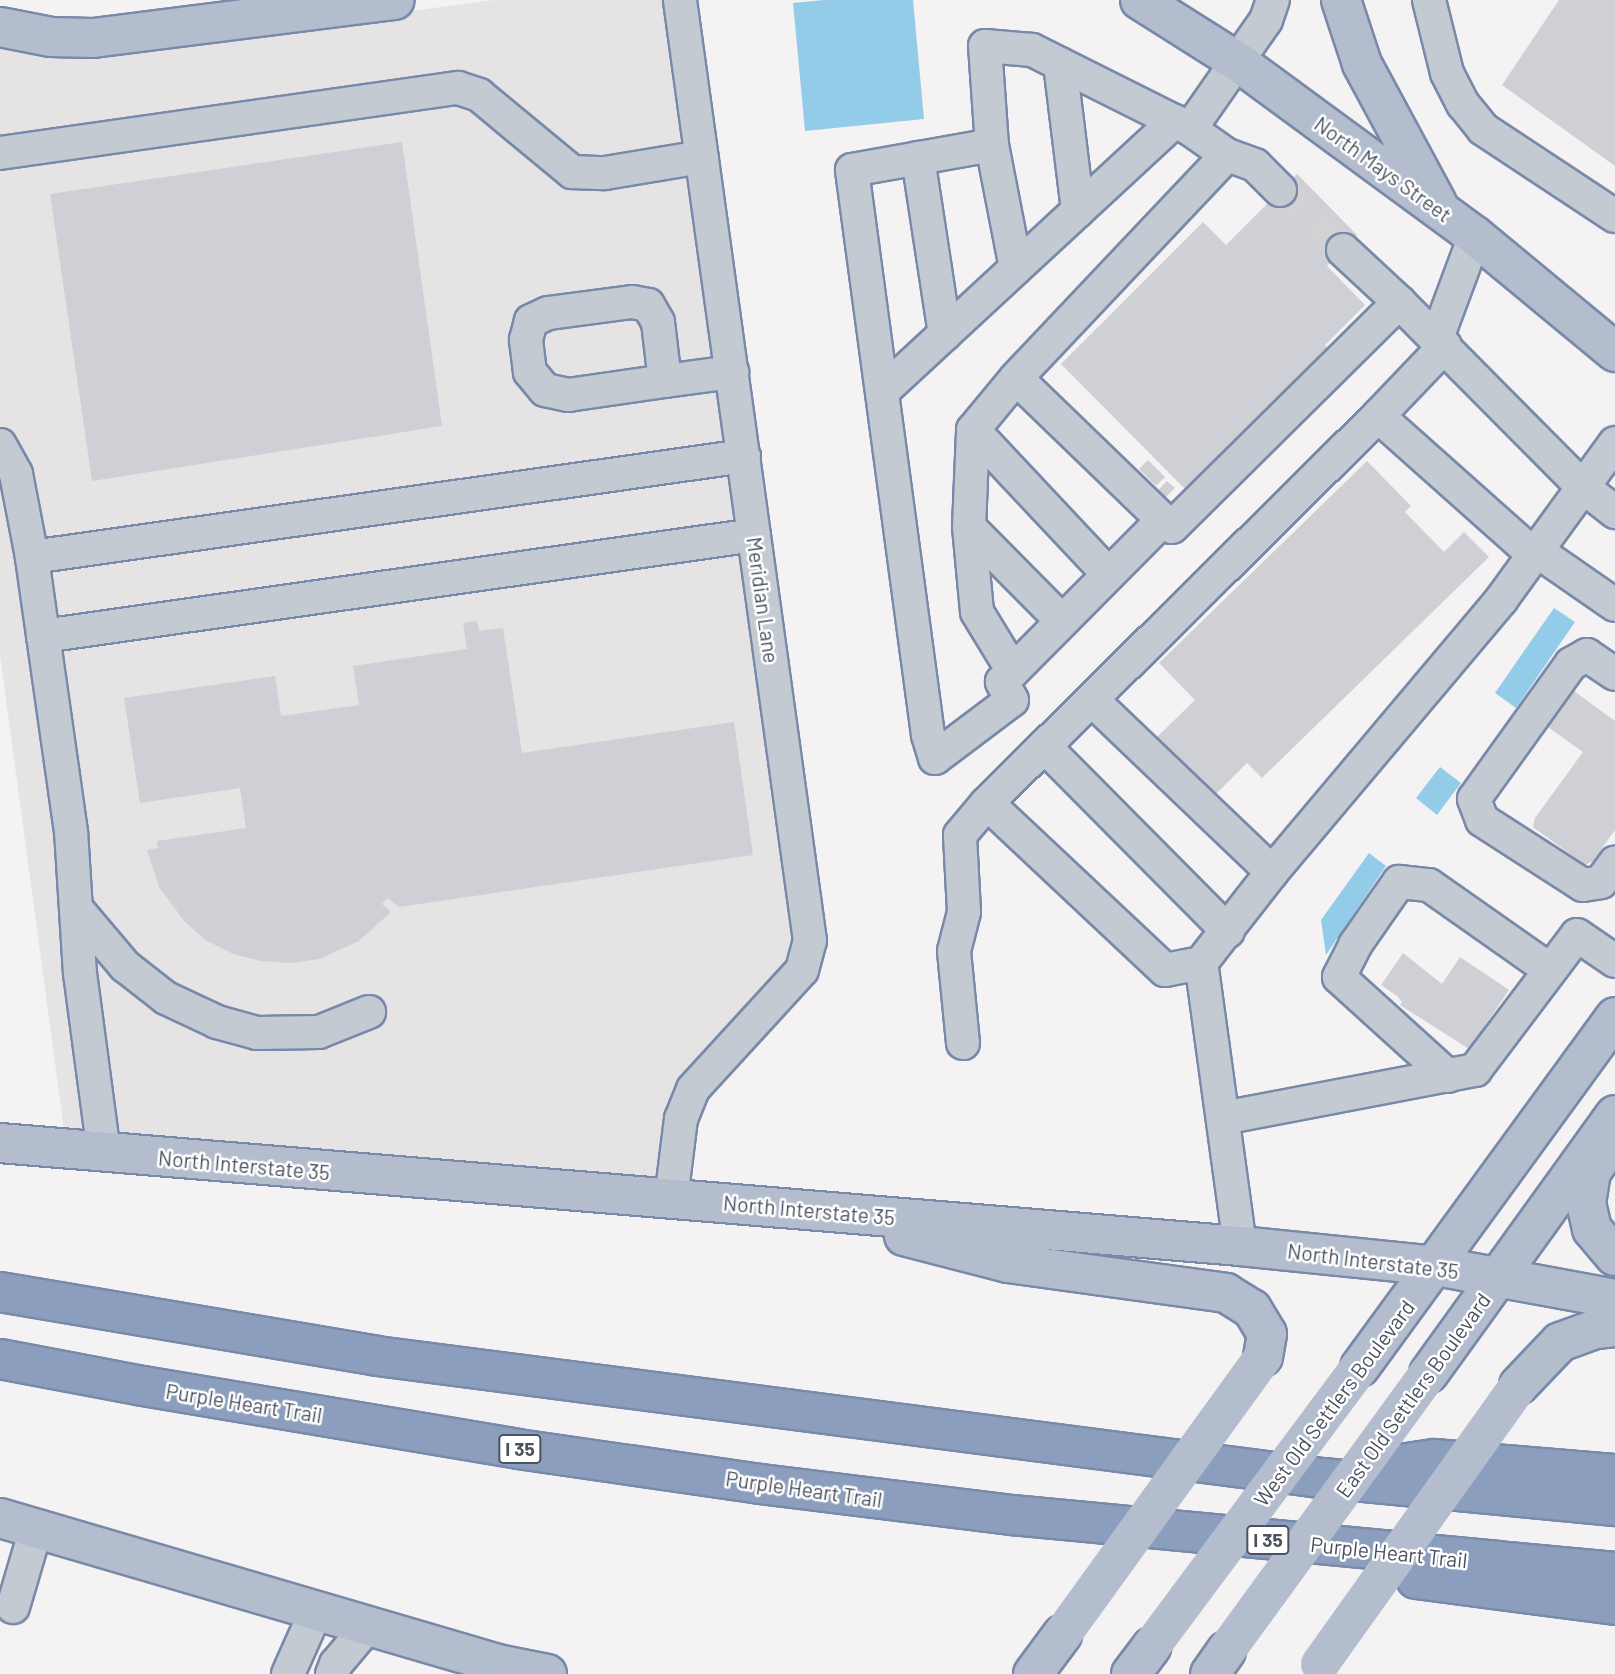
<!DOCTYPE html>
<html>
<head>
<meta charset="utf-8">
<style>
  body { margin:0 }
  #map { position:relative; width:1615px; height:1674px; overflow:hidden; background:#f4f2f2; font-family:Barlow,sans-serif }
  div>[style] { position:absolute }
  .education>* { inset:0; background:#e5e3e3 }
  .water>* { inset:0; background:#93cce8 }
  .building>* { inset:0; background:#cfd0d5 }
  .minor-tunnel>* { height:32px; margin-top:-16px; transform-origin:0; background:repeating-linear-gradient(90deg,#d2d2d4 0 32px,transparent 0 48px) }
  .roads { filter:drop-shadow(2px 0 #7889a9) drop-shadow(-2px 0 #7889a9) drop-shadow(0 2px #7889a9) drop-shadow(0 -2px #7889a9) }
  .minor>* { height:32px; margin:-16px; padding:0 16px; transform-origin:16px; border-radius:16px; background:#c3cad2 }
  .major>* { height:38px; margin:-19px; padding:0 19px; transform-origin:19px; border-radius:19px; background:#b3bdce }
  .highway>* { height:38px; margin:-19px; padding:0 19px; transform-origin:19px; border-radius:19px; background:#8c9ebd }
  .major-bridge>* { height:38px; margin:-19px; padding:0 19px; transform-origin:19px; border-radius:19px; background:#b3bdce }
  span { translate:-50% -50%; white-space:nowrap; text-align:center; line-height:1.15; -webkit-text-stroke:5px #fff; paint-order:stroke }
  .shield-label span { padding:2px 5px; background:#fff; border:2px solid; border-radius:5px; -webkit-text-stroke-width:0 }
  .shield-label { font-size:19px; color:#4a525e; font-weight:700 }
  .street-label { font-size:21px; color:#4a525e }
</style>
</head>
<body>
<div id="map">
  <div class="education">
    <div style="clip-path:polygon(494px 0,676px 0,802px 951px,697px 1074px,666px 1186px,65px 1137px,0 655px,0 40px,102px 52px)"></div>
  </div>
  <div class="water">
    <div style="clip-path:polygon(824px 0,913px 0,924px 119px,805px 131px,793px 3px)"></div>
    <div style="clip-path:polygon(1554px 608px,1575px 622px,1516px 708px,1495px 693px)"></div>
    <div style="clip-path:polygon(1440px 767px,1461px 783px,1437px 815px,1416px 798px)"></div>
    <div style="clip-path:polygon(1369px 853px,1386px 866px,1326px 955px,1321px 920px)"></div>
  </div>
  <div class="building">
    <div style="clip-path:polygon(1559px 0,1615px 0,1615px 166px,1502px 85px)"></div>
    <div style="clip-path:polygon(402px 142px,442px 426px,92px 481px,50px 194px)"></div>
    <div style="clip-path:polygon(1297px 174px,1357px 235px,1327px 266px,1365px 305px,1325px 345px,1330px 350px,1188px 492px,1061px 364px,1203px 222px,1226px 245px)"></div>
    <div style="clip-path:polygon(1148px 460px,1165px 477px,1156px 486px,1139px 469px)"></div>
    <div style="clip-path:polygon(1367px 461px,1411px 506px,1405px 512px,1444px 552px,1464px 532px,1489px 557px,1262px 778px,1247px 763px,1213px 797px,1156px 738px,1195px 700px,1159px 663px)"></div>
    <div style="clip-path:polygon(1167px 481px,1175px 488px,1164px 499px,1157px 491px)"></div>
    <div style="clip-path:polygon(477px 621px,479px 631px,503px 628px,522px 753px,734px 722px,753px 855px,399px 907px,388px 898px,382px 904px,391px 912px,359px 941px,319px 959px,290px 963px,261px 961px,233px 954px,207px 941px,185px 922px,159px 887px,147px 850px,158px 848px,157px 841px,246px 828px,240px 788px,140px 803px,124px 698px,275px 676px,281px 716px,359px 705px,353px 666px,467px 649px,463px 623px)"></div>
    <div style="clip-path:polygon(1574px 691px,1615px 721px,1615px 830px,1593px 861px,1585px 865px,1533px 827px,1535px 818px,1583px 752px,1548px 727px)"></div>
    <div style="clip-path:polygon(1403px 953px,1442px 984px,1460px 957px,1509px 990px,1469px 1049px,1400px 1005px,1402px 1002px,1397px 996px,1381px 985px)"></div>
  </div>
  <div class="minor-tunnel">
    <div style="left:1280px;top:190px;width:87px;rotate:43.6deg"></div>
  </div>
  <div class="roads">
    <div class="minor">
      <div style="left:1429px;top:0;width:75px;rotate:76.1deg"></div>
      <div style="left:1447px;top:73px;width:35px;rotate:63deg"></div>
      <div style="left:1463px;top:104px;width:32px;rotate:51deg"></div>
      <div style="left:1483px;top:129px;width:158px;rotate:33.4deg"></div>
      <div style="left:1060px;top:64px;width:148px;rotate:83deg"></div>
      <div style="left:1190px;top:129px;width:133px;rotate:-55.1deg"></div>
      <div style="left:1266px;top:20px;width:21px;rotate:-71deg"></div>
      <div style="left:992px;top:145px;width:125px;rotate:79deg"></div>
      <div style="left:0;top:153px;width:463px;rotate:-8.1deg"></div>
      <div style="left:458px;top:88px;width:22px;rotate:18deg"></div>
      <div style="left:479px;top:95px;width:121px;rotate:39.6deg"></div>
      <div style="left:572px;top:172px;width:33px;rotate:2deg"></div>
      <div style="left:605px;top:173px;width:98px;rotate:-9.4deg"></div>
      <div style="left:918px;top:158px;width:178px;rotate:81.3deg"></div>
      <div style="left:1280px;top:190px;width:35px;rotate:-135deg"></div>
      <div style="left:1255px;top:165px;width:30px;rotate:-160deg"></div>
      <div style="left:1227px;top:155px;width:45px;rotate:-144.9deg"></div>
      <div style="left:1190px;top:129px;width:177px;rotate:-153.4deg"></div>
      <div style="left:1032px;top:50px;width:47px;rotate:-175.1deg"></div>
      <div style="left:985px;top:46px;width:99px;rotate:86deg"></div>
      <div style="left:992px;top:145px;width:142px;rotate:169.9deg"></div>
      <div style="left:852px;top:170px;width:570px;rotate:82.34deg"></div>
      <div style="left:928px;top:735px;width:24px;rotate:73deg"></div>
      <div style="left:935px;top:758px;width:96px;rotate:-37deg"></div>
      <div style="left:1012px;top:700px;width:21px;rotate:-119deg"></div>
      <div style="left:1002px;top:682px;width:228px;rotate:-45.2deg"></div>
      <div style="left:1163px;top:520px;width:11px;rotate:38deg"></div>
      <div style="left:1172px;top:527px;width:320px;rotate:-44.7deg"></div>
      <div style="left:1399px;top:302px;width:261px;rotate:45.2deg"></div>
      <div style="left:1583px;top:487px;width:41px;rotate:38deg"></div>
      <div style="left:1343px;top:250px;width:76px;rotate:42.9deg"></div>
      <div style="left:1437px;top:338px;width:109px;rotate:-69.6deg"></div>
      <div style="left:665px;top:381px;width:59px;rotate:-96.8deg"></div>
      <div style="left:658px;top:322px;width:20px;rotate:-120deg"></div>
      <div style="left:648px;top:305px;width:16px;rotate:-169deg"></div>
      <div style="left:632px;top:302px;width:85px;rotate:172.5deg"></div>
      <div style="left:548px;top:313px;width:19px;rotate:155deg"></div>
      <div style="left:531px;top:321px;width:20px;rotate:105deg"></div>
      <div style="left:526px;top:340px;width:32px;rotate:83deg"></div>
      <div style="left:530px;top:372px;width:23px;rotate:50deg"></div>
      <div style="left:545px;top:390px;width:24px;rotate:12deg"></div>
      <div style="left:568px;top:395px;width:98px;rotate:-8.2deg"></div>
      <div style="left:665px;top:381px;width:68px;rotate:-7.7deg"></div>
      <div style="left:882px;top:392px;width:399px;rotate:-42.8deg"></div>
      <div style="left:1378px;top:416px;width:97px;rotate:-46.3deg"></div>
      <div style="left:973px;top:430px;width:67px;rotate:-50.4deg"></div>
      <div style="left:0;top:445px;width:33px;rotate:61deg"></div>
      <div style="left:16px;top:474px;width:85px;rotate:79.1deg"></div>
      <div style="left:1163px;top:520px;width:204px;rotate:-136deg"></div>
      <div style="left:1016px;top:378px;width:307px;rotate:-46.6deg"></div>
      <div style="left:969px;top:527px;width:85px;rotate:84.6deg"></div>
      <div style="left:977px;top:612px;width:69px;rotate:58.6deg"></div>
      <div style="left:1537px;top:551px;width:95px;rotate:34.7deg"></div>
      <div style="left:1062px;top:621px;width:132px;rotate:-134.7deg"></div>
      <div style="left:969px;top:527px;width:97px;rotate:-87.6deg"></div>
      <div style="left:973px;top:430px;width:197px;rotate:46.8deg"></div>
      <div style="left:43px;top:636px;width:718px;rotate:-8.08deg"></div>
      <div style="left:1615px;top:674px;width:34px;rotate:-146deg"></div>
      <div style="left:1587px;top:655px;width:18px;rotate:151deg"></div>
      <div style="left:1571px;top:664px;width:166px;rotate:125.7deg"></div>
      <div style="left:1474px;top:799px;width:22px;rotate:69deg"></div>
      <div style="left:1482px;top:820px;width:120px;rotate:32.8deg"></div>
      <div style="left:1583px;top:885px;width:18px;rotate:-9deg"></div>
      <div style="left:1601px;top:882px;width:24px;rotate:-54deg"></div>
      <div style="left:1092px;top:700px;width:249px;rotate:43.7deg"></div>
      <div style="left:1044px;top:746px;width:261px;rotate:45.2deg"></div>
      <div style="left:987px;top:803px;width:244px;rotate:43.2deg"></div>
      <div style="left:1165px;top:970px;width:37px;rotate:-11deg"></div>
      <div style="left:76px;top:908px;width:76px;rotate:49.8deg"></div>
      <div style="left:125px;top:966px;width:52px;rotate:38deg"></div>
      <div style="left:166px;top:998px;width:56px;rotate:25.2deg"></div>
      <div style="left:217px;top:1022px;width:41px;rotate:15.4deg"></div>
      <div style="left:257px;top:1033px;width:62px;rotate:-0.9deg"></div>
      <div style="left:319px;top:1032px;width:54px;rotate:-21.8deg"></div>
      <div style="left:963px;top:1043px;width:92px;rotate:-95.6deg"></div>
      <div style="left:954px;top:951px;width:40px;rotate:-75.6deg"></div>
      <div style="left:964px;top:912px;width:77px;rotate:-93deg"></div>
      <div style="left:960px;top:835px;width:42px;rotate:-49.8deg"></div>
      <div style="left:987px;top:803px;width:550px;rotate:-44.71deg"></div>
      <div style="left:1378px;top:416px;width:209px;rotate:41.7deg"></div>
      <div style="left:1448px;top:1076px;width:147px;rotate:-137.8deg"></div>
      <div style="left:1339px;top:977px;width:36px;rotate:-63deg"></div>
      <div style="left:1355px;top:945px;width:77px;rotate:-55.1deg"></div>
      <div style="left:1399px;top:882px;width:30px;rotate:6deg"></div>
      <div style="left:1429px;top:885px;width:148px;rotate:35.1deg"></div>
      <div style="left:1223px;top:1118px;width:257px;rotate:-10.8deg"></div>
      <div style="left:1475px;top:1070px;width:169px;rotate:-52.9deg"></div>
      <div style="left:1577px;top:935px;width:46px;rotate:34.4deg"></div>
      <div style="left:104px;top:1153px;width:181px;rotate:-97.6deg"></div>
      <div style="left:80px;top:974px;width:142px;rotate:-93.6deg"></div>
      <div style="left:71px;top:832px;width:278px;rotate:-98.1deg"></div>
      <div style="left:32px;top:557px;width:719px;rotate:-8.07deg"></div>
      <div style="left:671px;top:1199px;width:81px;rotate:-82.9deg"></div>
      <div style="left:681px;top:1119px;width:32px;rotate:-68deg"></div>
      <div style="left:693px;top:1089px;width:161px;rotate:-47.5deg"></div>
      <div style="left:802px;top:970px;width:30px;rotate:-75deg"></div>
      <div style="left:810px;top:941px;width:950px;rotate:-97.87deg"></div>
      <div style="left:1240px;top:1246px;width:286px;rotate:-97.8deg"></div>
      <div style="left:1201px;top:963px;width:115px;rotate:-52deg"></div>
      <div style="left:1272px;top:872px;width:356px;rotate:-49.9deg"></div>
      <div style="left:1501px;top:600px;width:194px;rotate:-54deg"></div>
      <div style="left:13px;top:1607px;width:81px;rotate:-73.6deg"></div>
      <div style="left:288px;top:1674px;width:71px;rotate:-66deg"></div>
      <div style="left:332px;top:1674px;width:11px;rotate:-68deg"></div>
      <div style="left:336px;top:1664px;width:51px;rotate:-49.8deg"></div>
    </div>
    <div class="major">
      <div style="left:1140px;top:0;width:116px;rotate:32.3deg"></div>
      <div style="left:1238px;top:62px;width:294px;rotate:36.3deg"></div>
      <div style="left:1475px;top:236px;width:182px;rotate:39.6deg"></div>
      <div style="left:1341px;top:0;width:67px;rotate:71.8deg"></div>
      <div style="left:1362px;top:64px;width:158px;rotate:61.7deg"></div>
      <div style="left:0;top:27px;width:52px;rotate:11.1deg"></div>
      <div style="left:51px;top:37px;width:42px;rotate:1.4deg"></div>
      <div style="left:93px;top:38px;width:304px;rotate:-7.2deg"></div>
      <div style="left:0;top:1143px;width:1244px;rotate:4.75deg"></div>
      <div style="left:1240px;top:1246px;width:197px;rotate:5.8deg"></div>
      <div style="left:1436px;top:1266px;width:182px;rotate:10.4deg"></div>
      <div style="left:1604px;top:1153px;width:23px;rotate:124deg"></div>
      <div style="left:1591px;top:1172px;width:31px;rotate:99deg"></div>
      <div style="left:1586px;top:1203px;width:27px;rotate:77deg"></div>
      <div style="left:1592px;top:1229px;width:35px;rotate:50deg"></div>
      <div style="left:904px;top:1236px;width:107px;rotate:14.6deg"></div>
      <div style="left:1008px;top:1263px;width:220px;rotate:7.8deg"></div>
      <div style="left:1226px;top:1293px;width:31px;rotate:32deg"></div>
      <div style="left:1252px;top:1309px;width:29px;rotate:59deg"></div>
      <div style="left:1267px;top:1334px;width:23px;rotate:100deg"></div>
      <div style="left:1360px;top:1367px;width:433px;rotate:-53.9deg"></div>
      <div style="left:1429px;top:1373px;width:318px;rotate:-54.2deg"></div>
      <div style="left:1519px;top:1385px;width:59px;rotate:-46.4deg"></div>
      <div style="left:1560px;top:1342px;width:38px;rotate:-20deg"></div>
      <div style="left:1596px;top:1329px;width:19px;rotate:-6deg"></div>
      <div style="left:0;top:1518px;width:519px;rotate:16.34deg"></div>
      <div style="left:498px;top:1664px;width:50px;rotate:11.5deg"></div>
      <div style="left:1033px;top:1674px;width:49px;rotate:-53.4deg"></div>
      <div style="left:1131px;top:1674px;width:34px;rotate:-53deg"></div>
      <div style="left:1210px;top:1674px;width:28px;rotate:-55deg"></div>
    </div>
    <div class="highway">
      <div style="left:0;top:1292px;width:382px;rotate:9.6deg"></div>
      <div style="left:377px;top:1356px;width:943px;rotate:7.37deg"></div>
      <div style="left:1312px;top:1477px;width:304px;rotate:5.5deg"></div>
      <div style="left:0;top:1359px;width:146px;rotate:10.7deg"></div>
      <div style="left:143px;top:1386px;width:380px;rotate:9.5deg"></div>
      <div style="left:518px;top:1449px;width:245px;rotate:8.2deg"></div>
      <div style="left:760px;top:1484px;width:254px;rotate:7deg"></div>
      <div style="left:1012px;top:1515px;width:606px;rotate:5.4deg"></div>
      <div style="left:1373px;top:1468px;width:63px;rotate:-8.3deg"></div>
      <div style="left:1435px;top:1459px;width:181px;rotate:4.8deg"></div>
      <div style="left:1416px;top:1579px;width:201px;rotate:7.4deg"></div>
    </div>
  </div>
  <div class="major-bridge">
    <div style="left:1062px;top:1635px;width:343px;rotate:-54.1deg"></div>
    <div style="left:1151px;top:1647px;width:349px;rotate:-53.3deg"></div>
    <div style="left:1226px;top:1651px;width:344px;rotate:-53.9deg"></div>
    <div style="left:1320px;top:1664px;width:343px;rotate:-54.5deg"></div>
  </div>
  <div class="shield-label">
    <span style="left:520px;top:1449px">I 35</span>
    <span style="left:1268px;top:1540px">I 35</span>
  </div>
  <div class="street-label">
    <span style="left:1383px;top:169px;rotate:36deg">North Mays Street</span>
    <span style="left:763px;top:600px;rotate:82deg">Meridian Lane</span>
    <span style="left:244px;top:1165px;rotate:5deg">North Interstate 35</span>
    <span style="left:809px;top:1210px;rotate:5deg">North Interstate 35</span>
    <span style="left:1373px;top:1261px;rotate:7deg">North Interstate 35</span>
    <span style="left:1413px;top:1395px;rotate:-54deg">East Old Settlers Boulevard</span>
    <span style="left:244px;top:1403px;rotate:9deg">Purple Heart Trail</span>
    <span style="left:1334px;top:1403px;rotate:-53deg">West Old Settlers Boulevard</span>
    <span style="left:804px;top:1489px;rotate:8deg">Purple Heart Trail</span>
    <span style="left:1389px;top:1552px;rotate:6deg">Purple Heart Trail</span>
  </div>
</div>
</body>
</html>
